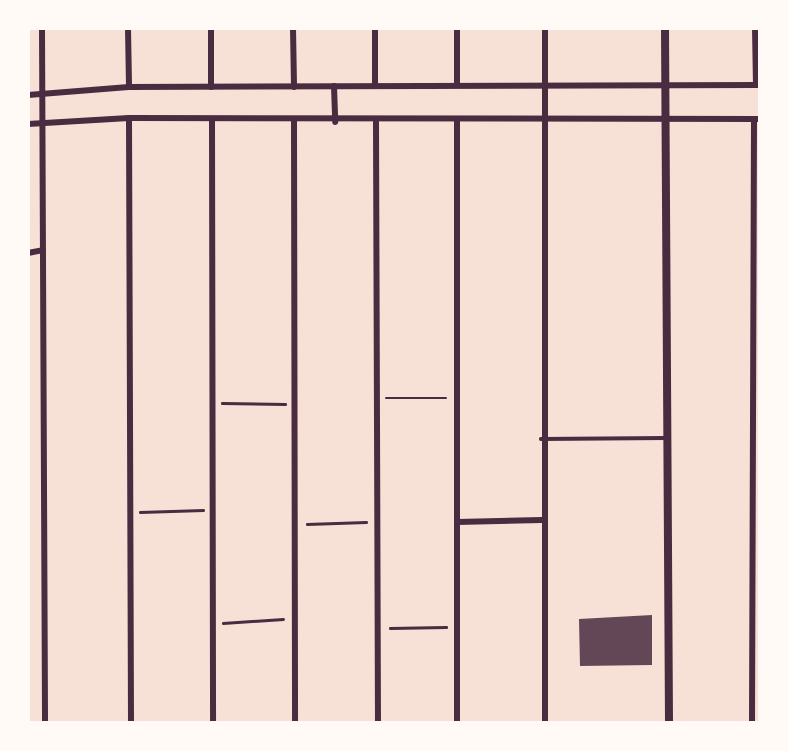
<!DOCTYPE html>
<html>
<head>
<meta charset="utf-8">
<style>
  body { margin:0 }
  #map { position:relative; width:788px; height:751px; overflow:hidden; background:#f7e1d7; font-family:Karla,sans-serif }
  div>[style] { position:absolute }
  .building>* { inset:0; background:#644757 }
  .path>* { height:2.5px; margin:-1.25px; padding:0 1.25px; transform-origin:1.25px; border-radius:1.25px; background:#4a2c40 }
  .service>* { height:3.5px; margin:-1.75px; padding:0 1.75px; transform-origin:1.75px; border-radius:1.75px; background:#4a2c40 }
  .minor>* { height:6px; margin:-3px; padding:0 3px; transform-origin:3px; border-radius:3px; background:#4a2c40 }
  .tertiary>* { height:8px; margin:-4px; padding:0 4px; transform-origin:4px; border-radius:4px; background:#4a2c40 }
  span { translate:-50% -50%; white-space:nowrap; text-align:center; line-height:1.15; -webkit-text-stroke:5px #fffaf5; paint-order:stroke }
  .frame { position:absolute; inset:0; border:30px solid #fffaf5; pointer-events:none }
</style>
</head>
<body>
<div id="map">
  <div class="building">
    <div style="clip-path:polygon(652px 615px,652px 665px,580px 666px,579px 619px)"></div>
  </div>
  <div class="path">
    <div style="left:386px;top:398px;width:60px"></div>
    <div style="left:222px;top:403px;width:63px;rotate:0.9deg"></div>
    <div style="left:140px;top:512px;width:63px;rotate:-1.8deg"></div>
    <div style="left:307px;top:524px;width:59px;rotate:-1.9deg"></div>
    <div style="left:223px;top:623px;width:60px;rotate:-3.8deg"></div>
    <div style="left:390px;top:628px;width:56px;rotate:-1deg"></div>
  </div>
  <div class="service">
    <div style="left:541px;top:439px;width:125px;rotate:-0.5deg"></div>
  </div>
  <div class="minor">
    <div style="left:42px;top:28px;width:695px;rotate:89.75deg"></div>
    <div style="left:128px;top:28px;width:59px;rotate:89deg"></div>
    <div style="left:211px;top:28px;width:59px;rotate:90deg"></div>
    <div style="left:293px;top:28px;width:59px;rotate:89deg"></div>
    <div style="left:375px;top:28px;width:57px;rotate:90deg"></div>
    <div style="left:755px;top:28px;width:57px;rotate:89deg"></div>
    <div style="left:457px;top:84px;width:56px;rotate:-90deg"></div>
    <div style="left:334px;top:86px;width:36px;rotate:88deg"></div>
    <div style="left:28px;top:95px;width:101px;rotate:-4.5deg"></div>
    <div style="left:129px;top:87px;width:631px;rotate:-0.18deg"></div>
    <div style="left:129px;top:118px;width:605px;rotate:89.81deg"></div>
    <div style="left:212px;top:120px;width:603px;rotate:89.9deg"></div>
    <div style="left:294px;top:121px;width:602px;rotate:89.9deg"></div>
    <div style="left:457px;top:121px;width:602px;rotate:90deg"></div>
    <div style="left:376px;top:122px;width:601px;rotate:89.81deg"></div>
    <div style="left:28px;top:124px;width:101px;rotate:-3.4deg"></div>
    <div style="left:129px;top:118px;width:631px;rotate:0.09deg"></div>
    <div style="left:28px;top:253px;width:15px;rotate:-11deg"></div>
    <div style="left:457px;top:522px;width:85px;rotate:-1.3deg"></div>
    <div style="left:545px;top:723px;width:695px;rotate:-90deg"></div>
    <div style="left:752px;top:723px;width:604px;rotate:-89.81deg"></div>
  </div>
  <div class="tertiary">
    <div style="left:665px;top:28px;width:695px;rotate:89.67deg"></div>
  </div>
  <div class="frame"></div>
</div>
</body>
</html>
